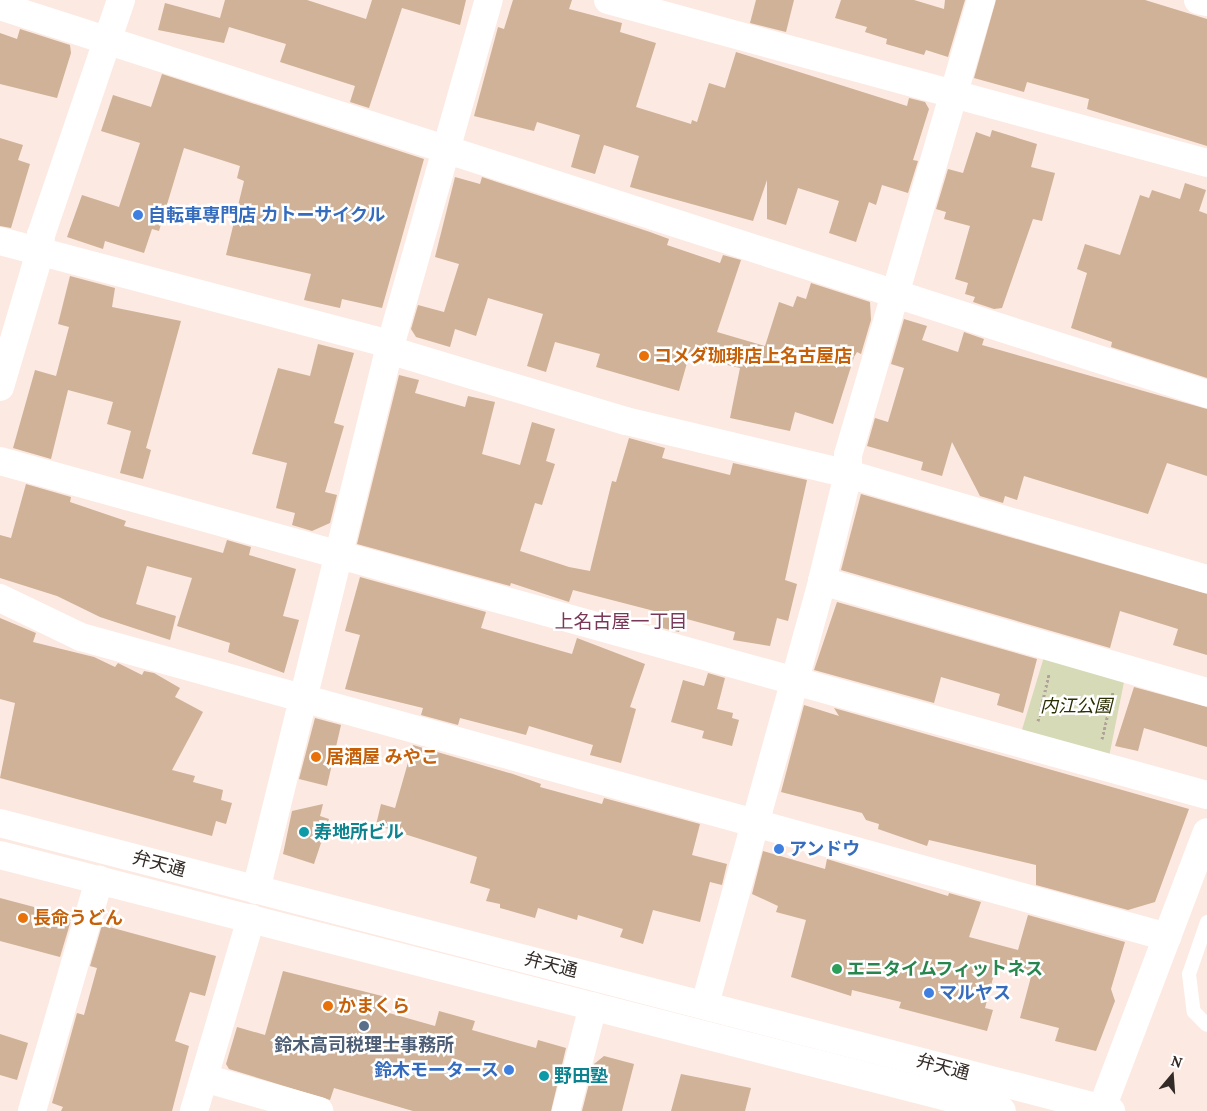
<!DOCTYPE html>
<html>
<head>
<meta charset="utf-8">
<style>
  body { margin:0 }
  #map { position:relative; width:1207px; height:1111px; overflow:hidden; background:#fce9e1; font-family:Lora,"Noto Sans JP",serif }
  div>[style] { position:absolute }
  .green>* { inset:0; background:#d6dab7 }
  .building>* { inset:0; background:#cfb297 }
  .path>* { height:3px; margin-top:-1.5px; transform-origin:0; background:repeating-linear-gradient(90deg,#b0a19b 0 2.5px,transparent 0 5px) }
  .lane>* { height:14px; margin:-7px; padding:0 7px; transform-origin:7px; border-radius:7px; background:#fff }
  .street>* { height:28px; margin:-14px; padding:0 14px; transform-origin:14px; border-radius:14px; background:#fff }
  .secondary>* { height:28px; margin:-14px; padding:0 14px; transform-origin:14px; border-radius:14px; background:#fff }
  .dots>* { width:14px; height:14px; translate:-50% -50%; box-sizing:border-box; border:2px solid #fff; border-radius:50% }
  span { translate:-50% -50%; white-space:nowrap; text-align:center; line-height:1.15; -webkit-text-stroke:5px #fff; paint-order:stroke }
  .shop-label { font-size:18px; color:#366cbe; font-weight:700 }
  .left { translate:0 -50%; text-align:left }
  .right { translate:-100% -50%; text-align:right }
  .food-label { font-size:18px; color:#c56008; font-weight:700 }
  .park-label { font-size:18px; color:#2b2e01; font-style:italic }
  .culture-label { font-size:18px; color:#0d838f; font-weight:700 }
  .street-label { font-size:18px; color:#332b27 }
  .leisure-label { font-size:18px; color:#27864d; font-weight:700 }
  .service-label { font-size:18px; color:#4e5e75; font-weight:700 }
  .neighbourhood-label { font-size:19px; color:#793858 }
  .north { position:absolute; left:1147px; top:1051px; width:50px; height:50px; -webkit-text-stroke:4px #fff; paint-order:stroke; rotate:18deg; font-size:14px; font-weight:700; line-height:20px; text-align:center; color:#332b27 }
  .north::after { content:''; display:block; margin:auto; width:18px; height:22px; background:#332b27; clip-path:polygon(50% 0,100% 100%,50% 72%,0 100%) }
</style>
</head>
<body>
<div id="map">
  <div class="green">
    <div style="clip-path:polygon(1044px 657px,1125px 677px,1109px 757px,1021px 733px)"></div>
  </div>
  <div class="building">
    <div style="clip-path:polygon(225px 0,307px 0,366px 19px,372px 0,466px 0,460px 25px,402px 8px,369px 108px,350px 102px,355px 86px,280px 62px,286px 44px,229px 27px,224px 43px,158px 30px,165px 3px,220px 18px)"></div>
    <div style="clip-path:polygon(513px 0,572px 0,569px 9px,622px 23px,620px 32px,656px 43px,636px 107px,691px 124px,692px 120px,697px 122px,709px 83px,725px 88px,736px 52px,907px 106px,909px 98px,925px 102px,929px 109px,913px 160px,918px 161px,908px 193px,882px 185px,876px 205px,869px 202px,856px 242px,829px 233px,839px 201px,798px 188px,786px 225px,767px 219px,767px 180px,753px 221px,630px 187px,639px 156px,604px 145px,595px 174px,571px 167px,580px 135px,537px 122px,534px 131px,474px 116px,498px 27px,504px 29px)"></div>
    <div style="clip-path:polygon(756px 0,794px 0,786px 32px,750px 23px)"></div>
    <div style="clip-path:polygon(841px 0,914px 0,944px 9px,945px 0,965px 0,948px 57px,926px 50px,924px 55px,886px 44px,887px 39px,865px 32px,867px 27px,835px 18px)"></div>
    <div style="clip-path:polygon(996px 0,1145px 0,1207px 19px,1207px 146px,1087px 109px,1089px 99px,1027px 82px,1024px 92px,974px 78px)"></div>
    <div style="clip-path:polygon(20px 29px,70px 45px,71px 53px,57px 98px,0 84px,0 33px,17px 39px)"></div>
    <div style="clip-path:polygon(162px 74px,424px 159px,382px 308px,342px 299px,340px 308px,304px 300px,311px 274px,226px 255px,244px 181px,237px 178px,240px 166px,184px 148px,159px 231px,152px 229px,144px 253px,105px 241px,103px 249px,67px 237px,82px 195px,119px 207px,140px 143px,101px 131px,113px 95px,151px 107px)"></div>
    <div style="clip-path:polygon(992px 130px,1037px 144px,1031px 167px,1055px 173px,1042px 221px,1033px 219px,1002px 308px,994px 309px,973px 302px,975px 297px,965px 294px,968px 283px,955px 279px,970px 226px,944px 219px,946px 212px,936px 209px,948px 169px,963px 173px,976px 132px,990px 137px)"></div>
    <div style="clip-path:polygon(0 138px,23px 145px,18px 160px,30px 164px,11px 228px,0 226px)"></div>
    <div style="clip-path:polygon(455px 177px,480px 184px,482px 177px,500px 183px,650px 232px,669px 239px,667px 245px,720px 263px,723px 255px,741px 260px,717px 332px,765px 346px,779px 302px,793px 307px,797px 296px,806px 299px,811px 283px,870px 302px,871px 320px,861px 354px,857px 352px,854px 357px,833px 424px,795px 412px,790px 431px,730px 418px,740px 368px,689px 356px,679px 391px,596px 367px,600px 354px,555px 342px,546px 372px,527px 366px,543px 314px,488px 298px,476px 336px,455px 329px,450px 347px,416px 337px,411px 329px,418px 305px,444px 312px,459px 264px,435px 257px)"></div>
    <div style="clip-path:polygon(1185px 183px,1206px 190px,1199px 211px,1207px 214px,1207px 378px,1111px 347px,1112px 342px,1071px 328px,1087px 273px,1077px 269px,1085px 244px,1120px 255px,1140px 195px,1149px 198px,1152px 190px,1180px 199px)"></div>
    <div style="clip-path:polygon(70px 276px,115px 288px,112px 307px,181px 321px,146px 448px,151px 450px,143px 479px,120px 473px,131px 431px,107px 424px,113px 402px,68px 390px,51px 459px,13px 448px,35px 370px,56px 376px,69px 327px,58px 324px)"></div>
    <div style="clip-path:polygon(904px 319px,927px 326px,922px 340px,958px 352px,964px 332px,984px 339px,982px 345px,1207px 409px,1207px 476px,1167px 463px,1148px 514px,1024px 476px,1017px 500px,1005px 496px,1003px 503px,980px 496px,952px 442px,942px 476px,921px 470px,923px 462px,867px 446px,875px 418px,888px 422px,904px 368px,891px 364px)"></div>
    <div style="clip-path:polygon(318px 344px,354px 353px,334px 423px,344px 426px,325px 492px,337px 495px,330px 523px,312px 531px,292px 525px,295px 513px,276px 508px,287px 463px,252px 454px,278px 368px,310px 376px)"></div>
    <div style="clip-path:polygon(399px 375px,419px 380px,415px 393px,465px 407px,468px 396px,495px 402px,482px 454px,520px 465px,532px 422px,555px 429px,546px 461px,555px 464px,542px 505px,535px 503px,520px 551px,569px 567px,590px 571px,612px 481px,616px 482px,629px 438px,665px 448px,662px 458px,730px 475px,733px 463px,807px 480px,785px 580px,797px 584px,788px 621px,777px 618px,770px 646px,733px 640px,735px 632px,683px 618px,679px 632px,658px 627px,662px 613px,573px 590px,569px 602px,511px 583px,510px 586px,357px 544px)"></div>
    <div style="clip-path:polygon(26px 484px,71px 497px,70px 502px,126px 521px,124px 526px,223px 553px,227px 540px,251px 547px,249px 555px,296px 569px,283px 616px,299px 620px,284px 673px,228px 652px,230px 643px,177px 626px,192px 578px,147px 566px,136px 604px,176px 616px,170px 640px,100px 617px,57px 596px,0 578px,0 535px,11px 538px)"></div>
    <div style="clip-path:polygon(861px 494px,1207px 594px,1207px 655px,1173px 645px,1178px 629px,1120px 611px,1110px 648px,841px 570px)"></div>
    <div style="clip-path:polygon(360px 577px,486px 612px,481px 628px,572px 654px,577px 638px,645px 664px,630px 707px,636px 709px,621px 763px,590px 755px,593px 745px,529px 726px,526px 735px,460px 718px,458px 725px,421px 715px,423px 708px,345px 689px,360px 635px,345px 631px)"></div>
    <div style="clip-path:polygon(837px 602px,1037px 659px,1023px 713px,997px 705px,1000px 694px,941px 677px,934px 703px,814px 670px)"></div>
    <div style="clip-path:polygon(0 618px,36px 633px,33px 642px,94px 657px,115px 667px,118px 663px,142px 675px,144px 671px,154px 673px,180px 688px,175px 697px,203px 712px,172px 770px,195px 776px,193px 782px,223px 790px,221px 800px,232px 803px,226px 824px,216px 821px,212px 836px,0 778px,15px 703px,0 699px)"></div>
    <div style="clip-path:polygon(708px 673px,725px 678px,717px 709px,733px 713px,732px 718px,739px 720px,732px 746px,702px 738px,704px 731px,671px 722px,683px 680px,704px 686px)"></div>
    <div style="clip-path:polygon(1134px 687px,1207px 707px,1207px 747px,1144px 728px,1138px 751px,1115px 746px)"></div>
    <div style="clip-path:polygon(804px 705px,839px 716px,834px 708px,1189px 809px,1155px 902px,1128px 910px,1036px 885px,1036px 865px,929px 840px,927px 846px,878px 829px,879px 824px,866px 820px,862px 813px,781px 792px)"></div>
    <div style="clip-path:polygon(315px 718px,341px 725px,327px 786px,299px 779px)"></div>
    <div style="clip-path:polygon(413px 745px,513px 774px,541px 784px,540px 787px,602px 804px,604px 798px,700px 824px,692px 855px,727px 864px,722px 885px,710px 882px,700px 922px,653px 910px,643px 944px,620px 937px,623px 929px,578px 915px,577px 920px,538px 908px,535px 918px,500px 908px,500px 904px,486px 901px,490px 889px,470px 883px,477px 857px,376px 825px,381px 804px,395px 808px)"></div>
    <div style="clip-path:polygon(323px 804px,320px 816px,329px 819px,314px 864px,283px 854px,292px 811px)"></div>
    <div style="clip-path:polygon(763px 851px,825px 869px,827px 859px,948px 896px,949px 893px,981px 902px,969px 937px,1018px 950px,1028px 915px,1125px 942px,1111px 989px,1115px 1001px,1096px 1051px,1055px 1041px,1059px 1028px,1020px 1018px,1032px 973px,997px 963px,985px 1008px,993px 1010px,987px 1031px,899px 1008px,901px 1002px,852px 990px,851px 996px,791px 977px,806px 920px,776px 912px,778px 906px,752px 894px)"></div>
    <div style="clip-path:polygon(0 898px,72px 917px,60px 957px,0 941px)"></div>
    <div style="clip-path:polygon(102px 925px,216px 956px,205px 996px,190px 992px,175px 1041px,189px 1046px,172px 1111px,61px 1111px,63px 1107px,52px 1103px,77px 1013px,84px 1015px,97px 968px,90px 966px)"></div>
    <div style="clip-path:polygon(283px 971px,386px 997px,382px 1011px,435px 1026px,439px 1011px,475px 1021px,472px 1030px,536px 1048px,538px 1040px,566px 1048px,551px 1111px,413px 1111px,334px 1088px,330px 1100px,229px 1069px,226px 1064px,237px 1027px,265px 1035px)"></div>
    <div style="clip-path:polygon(0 1034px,28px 1043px,17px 1080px,0 1075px)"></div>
    <div style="clip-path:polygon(604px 1056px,634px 1064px,622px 1111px,582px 1111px,594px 1064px)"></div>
    <div style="clip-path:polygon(681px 1074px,751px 1088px,745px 1111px,671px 1111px)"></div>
  </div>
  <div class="path">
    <div style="left:1038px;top:721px;width:48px;rotate:-76.8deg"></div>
    <div style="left:1102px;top:739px;width:48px;rotate:-76.8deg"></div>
  </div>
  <div class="lane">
    <div style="left:1207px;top:922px;width:55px;rotate:109.1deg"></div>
    <div style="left:1189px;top:974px;width:38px;rotate:83deg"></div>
    <div style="left:1194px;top:1012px;width:18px;rotate:45deg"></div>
  </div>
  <div class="street">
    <div style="left:608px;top:0;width:621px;rotate:15.22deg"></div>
    <div style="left:1198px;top:0;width:9px;rotate:13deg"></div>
    <div style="left:0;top:6px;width:1268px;rotate:17.82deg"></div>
    <div style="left:0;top:241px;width:403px;rotate:14.8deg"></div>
    <div style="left:389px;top:350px;width:247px;rotate:16.7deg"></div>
    <div style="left:626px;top:421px;width:228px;rotate:13.4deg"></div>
    <div style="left:848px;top:474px;width:374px;rotate:16.3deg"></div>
    <div style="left:0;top:461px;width:1252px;rotate:15.47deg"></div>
    <div style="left:822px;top:581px;width:401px;rotate:16.1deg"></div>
    <div style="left:0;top:598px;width:90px;rotate:25.7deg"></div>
    <div style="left:81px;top:637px;width:1127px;rotate:15.44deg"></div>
    <div style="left:256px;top:890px;width:556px;rotate:-76.16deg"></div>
    <div style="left:389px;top:350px;width:364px;rotate:-74.1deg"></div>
    <div style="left:705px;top:1004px;width:439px;rotate:-74.5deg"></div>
    <div style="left:822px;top:581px;width:110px;rotate:-76.3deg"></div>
    <div style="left:848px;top:474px;width:19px;rotate:-90deg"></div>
    <div style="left:848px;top:455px;width:474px;rotate:-73.7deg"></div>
    <div style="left:204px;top:1078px;width:120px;rotate:16deg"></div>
    <div style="left:32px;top:1111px;width:241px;rotate:-73.8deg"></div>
    <div style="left:194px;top:1111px;width:201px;rotate:-73.5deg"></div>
    <div style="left:566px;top:1111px;width:108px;rotate:-75.6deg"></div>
  </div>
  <div class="secondary">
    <div style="left:0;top:387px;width:141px;rotate:-73.5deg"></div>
    <div style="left:40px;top:252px;width:17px;rotate:-87deg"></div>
    <div style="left:41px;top:235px;width:248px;rotate:-71.2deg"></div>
    <div style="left:0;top:823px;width:1148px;rotate:14.53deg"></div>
    <div style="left:0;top:855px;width:1034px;rotate:14.33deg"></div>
    <div style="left:1098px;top:1111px;width:5px;rotate:-37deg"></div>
    <div style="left:1102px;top:1108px;width:295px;rotate:-69.2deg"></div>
  </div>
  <div class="dots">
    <div style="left:138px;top:215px;background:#3f7fe0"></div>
    <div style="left:644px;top:356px;background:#e8710a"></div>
    <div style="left:316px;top:757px;background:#e8710a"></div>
    <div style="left:304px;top:832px;background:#0f9aa8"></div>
    <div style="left:779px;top:849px;background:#3f7fe0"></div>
    <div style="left:23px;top:918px;background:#e8710a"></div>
    <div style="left:837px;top:969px;background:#2e9e5b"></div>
    <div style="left:929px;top:993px;background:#3f7fe0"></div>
    <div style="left:328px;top:1006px;background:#e8710a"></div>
    <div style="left:364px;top:1026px;background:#5c6f8a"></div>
    <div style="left:509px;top:1070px;background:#3f7fe0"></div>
    <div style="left:544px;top:1076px;background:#0f9aa8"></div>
  </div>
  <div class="shop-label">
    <span class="left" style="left:148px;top:215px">自転車専門店 カトーサイクル</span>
    <span class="left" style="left:789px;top:849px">アンドウ</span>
    <span class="left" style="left:939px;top:993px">マルヤス</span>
    <span class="right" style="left:499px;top:1070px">鈴木モータース</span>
  </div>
  <div class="food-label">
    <span class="left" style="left:654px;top:356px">コメダ珈琲店上名古屋店</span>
    <span class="left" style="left:326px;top:757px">居酒屋 みやこ</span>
    <span class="left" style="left:33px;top:918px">長命うどん</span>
    <span class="left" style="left:338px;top:1006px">かまくら</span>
  </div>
  <div class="park-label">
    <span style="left:1076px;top:706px">内江公園</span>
  </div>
  <div class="culture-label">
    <span class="left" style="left:314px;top:832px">寿地所ビル</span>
    <span class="left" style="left:554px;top:1076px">野田塾</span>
  </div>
  <div class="street-label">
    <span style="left:159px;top:864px;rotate:15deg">弁天通</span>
    <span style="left:551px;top:965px;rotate:14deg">弁天通</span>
    <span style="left:943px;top:1067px;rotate:15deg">弁天通</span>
  </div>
  <div class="leisure-label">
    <span class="left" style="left:847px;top:969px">エニタイムフィットネス</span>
  </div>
  <div class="service-label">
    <span style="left:364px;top:1045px">鈴木高司税理士事務所</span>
  </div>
  <div class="neighbourhood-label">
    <span style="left:621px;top:622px">上名古屋一丁目</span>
  </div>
  <div class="north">N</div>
</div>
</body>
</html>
